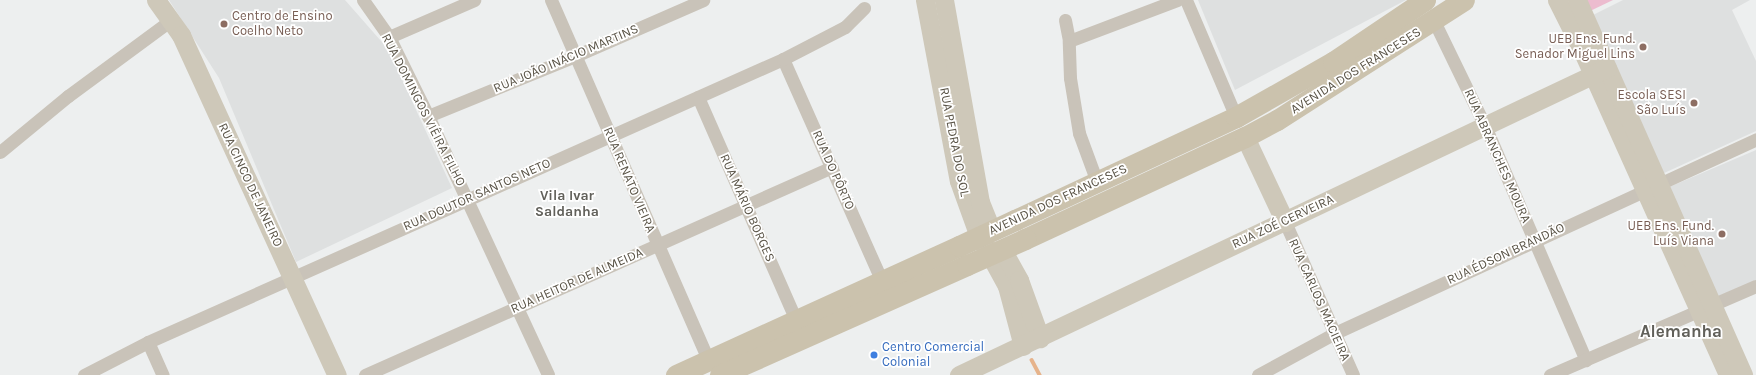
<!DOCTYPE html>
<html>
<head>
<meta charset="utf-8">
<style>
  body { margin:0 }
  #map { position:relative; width:1756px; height:375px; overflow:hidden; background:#edefef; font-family:Karla,sans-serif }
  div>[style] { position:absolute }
  .education>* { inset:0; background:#dee0e0 }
  .green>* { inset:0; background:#ecbccf }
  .stream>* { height:3.5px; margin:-1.75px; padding:0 1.75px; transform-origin:1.75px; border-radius:1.75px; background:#e6b38b }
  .street>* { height:13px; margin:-6.5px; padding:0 6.5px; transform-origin:6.5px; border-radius:6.5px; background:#c9c3b9 }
  .secondary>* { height:19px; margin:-9.5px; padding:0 9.5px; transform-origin:9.5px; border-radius:9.5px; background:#cec8b9 }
  .primary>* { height:21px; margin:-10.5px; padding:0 10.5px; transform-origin:10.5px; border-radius:10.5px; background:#cbc2ad }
  .primary-bridge>* { height:21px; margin:-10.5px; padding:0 10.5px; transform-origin:10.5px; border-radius:10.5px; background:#cbc2ad }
  .dots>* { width:11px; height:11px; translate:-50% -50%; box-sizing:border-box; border:2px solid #fff; border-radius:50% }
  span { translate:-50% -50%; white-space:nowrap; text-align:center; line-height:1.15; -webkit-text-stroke:3.5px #fff; paint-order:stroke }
  .education-label { font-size:13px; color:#785e54 }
  .left { translate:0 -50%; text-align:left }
  .right { translate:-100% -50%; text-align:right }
  .street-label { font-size:13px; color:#595346 }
  .shop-label { font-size:13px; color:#366cbe }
  .neighbourhood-label { font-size:14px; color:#61605a; font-weight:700 }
  .district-label { font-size:17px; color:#61605a; font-weight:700 }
</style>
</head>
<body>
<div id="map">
  <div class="education">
    <div style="clip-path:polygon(169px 0,345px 0,388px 49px,452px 188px,296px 262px,219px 78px)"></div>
    <div style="clip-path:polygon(1198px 0,1406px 0,1235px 90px)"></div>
    <div style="clip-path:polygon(1623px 0,1750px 0,1732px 10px,1756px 61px,1756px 131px,1662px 174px,1593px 15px)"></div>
    <div style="clip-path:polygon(1756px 150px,1756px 280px,1717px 297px,1667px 188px)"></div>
  </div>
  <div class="green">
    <div style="clip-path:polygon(1583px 0,1613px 0,1588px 12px)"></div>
  </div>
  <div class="stream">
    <div style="left:1032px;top:360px;width:17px;rotate:62deg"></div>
  </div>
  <div class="street">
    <div style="left:363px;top:0;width:45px;rotate:54.9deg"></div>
    <div style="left:389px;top:37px;width:88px;rotate:63.7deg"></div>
    <div style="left:428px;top:116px;width:285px;rotate:65.1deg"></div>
    <div style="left:551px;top:0;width:393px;rotate:66.4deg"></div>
    <div style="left:1186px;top:0;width:127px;rotate:66.9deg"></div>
    <div style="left:1065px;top:20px;width:21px;rotate:79deg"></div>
    <div style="left:1434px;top:21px;width:117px;rotate:64.1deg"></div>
    <div style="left:1485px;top:126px;width:255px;rotate:66.7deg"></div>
    <div style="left:389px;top:37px;width:93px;rotate:-23.5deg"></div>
    <div style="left:783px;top:59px;width:243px;rotate:66deg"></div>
    <div style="left:698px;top:97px;width:244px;rotate:66.3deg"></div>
    <div style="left:428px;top:116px;width:159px;rotate:-22.2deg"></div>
    <div style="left:575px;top:56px;width:140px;rotate:-23.6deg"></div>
    <div style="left:0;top:152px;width:88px;rotate:-39.5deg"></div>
    <div style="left:68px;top:96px;width:128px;rotate:-36.4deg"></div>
    <div style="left:1097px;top:182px;width:52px;rotate:-110.2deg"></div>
    <div style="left:1079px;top:133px;width:56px;rotate:-99.3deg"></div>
    <div style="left:1070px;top:78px;width:37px;rotate:-92deg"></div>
    <div style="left:1069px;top:41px;width:116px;rotate:-20.8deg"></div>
    <div style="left:1285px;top:222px;width:167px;rotate:66deg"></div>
    <div style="left:148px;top:342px;width:36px;rotate:66deg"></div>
    <div style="left:84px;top:375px;width:72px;rotate:-27.3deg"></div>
    <div style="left:148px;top:342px;width:695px;rotate:-24.02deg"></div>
    <div style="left:783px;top:59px;width:70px;rotate:-27.3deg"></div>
    <div style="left:845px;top:27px;width:27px;rotate:-45deg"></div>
    <div style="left:365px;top:375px;width:511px;rotate:-24.01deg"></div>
    <div style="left:1258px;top:375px;width:88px;rotate:-28.6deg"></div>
    <div style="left:1335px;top:333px;width:464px;rotate:-24.7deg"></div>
    <div style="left:1550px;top:375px;width:224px;rotate:-23.4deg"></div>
  </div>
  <div class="secondary">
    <div style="left:156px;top:0;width:43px;rotate:54.5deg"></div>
    <div style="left:181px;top:35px;width:374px;rotate:65.4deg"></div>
    <div style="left:925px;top:0;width:184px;rotate:79.4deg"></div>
    <div style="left:959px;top:181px;width:53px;rotate:70.2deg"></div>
    <div style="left:977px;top:231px;width:63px;rotate:61.4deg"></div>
    <div style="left:1007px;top:286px;width:62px;rotate:75.1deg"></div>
    <div style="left:944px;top:0;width:205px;rotate:79.9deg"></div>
    <div style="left:980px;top:202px;width:31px;rotate:68deg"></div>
    <div style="left:1557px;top:0;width:58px;rotate:63.4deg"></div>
    <div style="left:1583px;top:52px;width:354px;rotate:65.8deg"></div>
    <div style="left:1577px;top:0;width:410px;rotate:66.1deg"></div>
    <div style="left:1245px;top:137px;width:94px;rotate:64.8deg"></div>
    <div style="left:1008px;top:260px;width:23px;rotate:61deg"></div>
    <div style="left:1019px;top:280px;width:62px;rotate:70.1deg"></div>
    <div style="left:959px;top:375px;width:717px;rotate:-25.35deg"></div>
  </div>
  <div class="primary">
    <div style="left:1015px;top:220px;width:244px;rotate:-25deg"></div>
    <div style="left:1236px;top:117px;width:112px;rotate:-29.6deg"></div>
    <div style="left:1333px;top:62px;width:111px;rotate:-34deg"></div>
    <div style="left:1025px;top:239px;width:242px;rotate:-24.9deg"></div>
    <div style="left:1245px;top:137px;width:36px;rotate:-28deg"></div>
    <div style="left:1277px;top:120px;width:222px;rotate:-32.7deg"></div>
    <div style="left:676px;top:375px;width:311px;rotate:-24.5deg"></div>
    <div style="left:720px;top:375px;width:270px;rotate:-24deg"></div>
  </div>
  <div class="primary-bridge">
    <div style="left:959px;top:246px;width:62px;rotate:-24.9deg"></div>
    <div style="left:967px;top:265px;width:64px;rotate:-24.1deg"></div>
  </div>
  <div class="dots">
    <div style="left:224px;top:24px;background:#8d6e63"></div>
    <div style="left:1643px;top:47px;background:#8d6e63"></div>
    <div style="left:1694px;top:103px;background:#8d6e63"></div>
    <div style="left:1722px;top:234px;background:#8d6e63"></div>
    <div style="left:874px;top:355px;background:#3f7fe0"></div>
  </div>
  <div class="education-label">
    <span class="left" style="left:232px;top:24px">Centro de Ensino<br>Coelho Neto</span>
    <span class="right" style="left:1635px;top:47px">UEB Ens. Fund.<br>Senador Miguel Lins</span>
    <span class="right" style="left:1686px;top:103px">Escola SESI<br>São Luís</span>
    <span class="right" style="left:1714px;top:234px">UEB Ens. Fund.<br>Luís Viana</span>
  </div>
  <div class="street-label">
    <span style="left:566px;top:59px;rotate:-23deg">RUA JOÃO INÁCIO MARTINS</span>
    <span style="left:1356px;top:71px;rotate:-32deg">AVENIDA DOS FRANCESES</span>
    <span style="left:423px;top:110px;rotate:63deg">RUA DOMINGOS VIÊIRA FILHO</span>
    <span style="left:954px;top:142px;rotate:79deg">RUA PEDRA DO SOL</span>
    <span style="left:1497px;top:156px;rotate:66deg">RUA ABRANCHES MOURA</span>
    <span style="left:833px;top:170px;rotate:66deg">RUA DO PÔRTO</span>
    <span style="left:629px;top:180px;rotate:67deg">RUA RENATO VIEIRA</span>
    <span style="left:250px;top:185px;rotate:65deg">RUA CINCO DE JANEIRO</span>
    <span style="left:477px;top:195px;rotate:-24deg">RUA DOUTOR SANTOS NETO</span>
    <span style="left:1058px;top:200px;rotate:-25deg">AVENIDA DOS FRANCESES</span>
    <span style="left:747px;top:208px;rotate:66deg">RUA MÁRIO BORGES</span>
    <span style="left:1283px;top:222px;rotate:-25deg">RUA ZOÉ CERVEIRA</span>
    <span style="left:1506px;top:254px;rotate:-25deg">RUA ÉDSON BRANDÃO</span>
    <span style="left:577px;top:281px;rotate:-24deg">RUA HEITOR DE ALMEIDA</span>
    <span style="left:1319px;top:300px;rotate:66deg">RUA CARLOS MACIEIRA</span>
  </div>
  <div class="shop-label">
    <span class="left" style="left:882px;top:355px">Centro Comercial<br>Colonial</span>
  </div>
  <div class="neighbourhood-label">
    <span style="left:567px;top:204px">Vila Ivar<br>Saldanha</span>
  </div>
  <div class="district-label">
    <span style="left:1681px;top:332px">Alemanha</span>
  </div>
</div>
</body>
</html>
